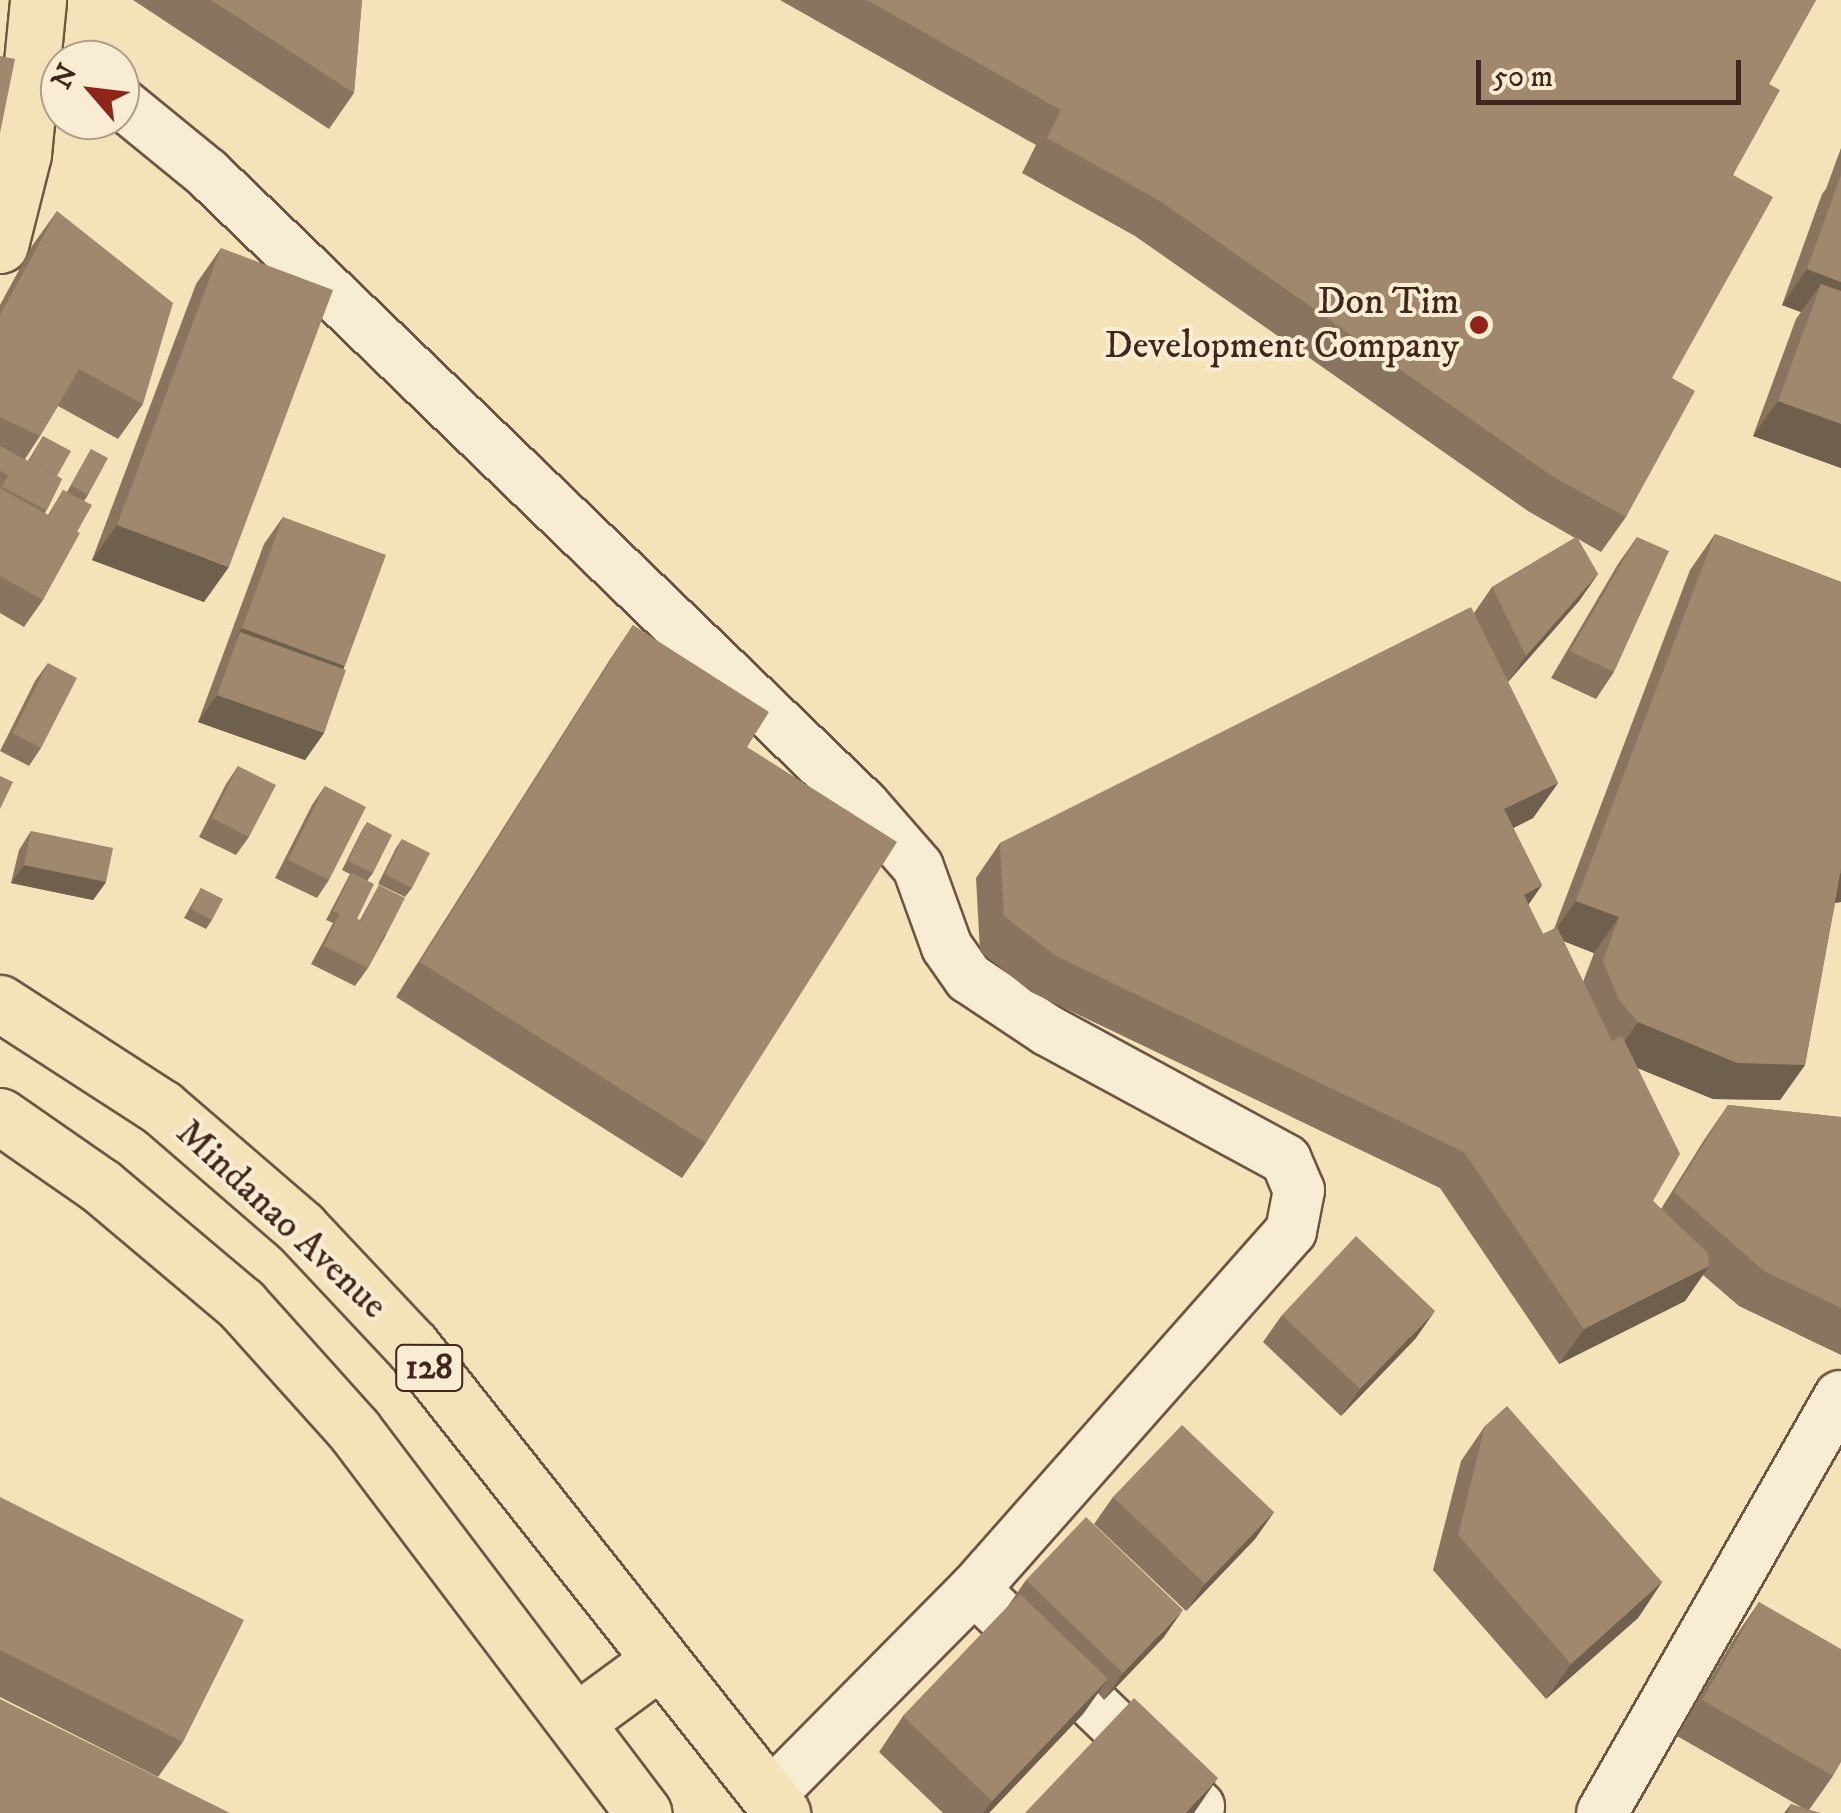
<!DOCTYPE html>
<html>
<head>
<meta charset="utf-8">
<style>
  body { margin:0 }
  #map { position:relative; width:1841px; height:1813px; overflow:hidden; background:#f4e2b9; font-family:"IM FELL DW Pica",serif }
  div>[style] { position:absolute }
  .roads { filter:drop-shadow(2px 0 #6e5543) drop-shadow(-2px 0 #6e5543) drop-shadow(0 2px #6e5543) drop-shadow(0 -2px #6e5543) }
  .minor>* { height:50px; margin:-25px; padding:0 25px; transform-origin:25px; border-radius:25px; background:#f8ecd2 }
  .major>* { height:55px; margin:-27.5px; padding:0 27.5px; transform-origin:27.5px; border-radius:27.5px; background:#f4e2b9 }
  .wall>* { inset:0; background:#89755f }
  .shaded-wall>* { inset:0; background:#6f5f4d }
  .building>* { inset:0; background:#9f886e }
  .dots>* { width:28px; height:28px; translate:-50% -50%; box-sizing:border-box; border:5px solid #f8ecd2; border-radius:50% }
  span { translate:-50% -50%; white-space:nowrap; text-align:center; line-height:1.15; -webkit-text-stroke:8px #f8ecd2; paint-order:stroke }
  .shield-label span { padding:2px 8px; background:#f8ecd2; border:2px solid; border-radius:8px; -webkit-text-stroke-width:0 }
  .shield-label { font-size:35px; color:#42261c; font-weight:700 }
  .poi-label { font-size:38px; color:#42261c }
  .right { translate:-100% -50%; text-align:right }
  .street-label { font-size:38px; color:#42261c }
  .north { position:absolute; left:40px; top:40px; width:100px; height:100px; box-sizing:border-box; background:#f8ecd2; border:2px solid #af9d89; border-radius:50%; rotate:298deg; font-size:28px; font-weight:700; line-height:40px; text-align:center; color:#42261c }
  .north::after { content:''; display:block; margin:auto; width:35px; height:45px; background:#8f2418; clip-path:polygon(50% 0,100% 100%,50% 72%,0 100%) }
  .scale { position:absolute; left:1476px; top:60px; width:265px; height:45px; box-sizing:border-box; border:5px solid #42261c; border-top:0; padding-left:12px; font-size:30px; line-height:35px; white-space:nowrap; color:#42261c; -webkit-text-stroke:8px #f8ecd2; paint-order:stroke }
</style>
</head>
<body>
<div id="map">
  <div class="roads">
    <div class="minor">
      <div style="left:120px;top:102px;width:112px;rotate:39.2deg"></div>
      <div style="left:207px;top:173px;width:912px;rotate:43.89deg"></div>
      <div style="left:864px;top:805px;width:82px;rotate:48.9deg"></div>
      <div style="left:918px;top:867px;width:85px;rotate:70.1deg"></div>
      <div style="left:947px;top:947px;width:38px;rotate:55deg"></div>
      <div style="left:969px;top:978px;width:94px;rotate:33.7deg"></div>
      <div style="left:1047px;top:1030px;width:272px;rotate:28.5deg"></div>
      <div style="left:1286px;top:1160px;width:33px;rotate:67deg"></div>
      <div style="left:1299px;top:1190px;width:42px;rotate:101deg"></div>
      <div style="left:1291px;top:1231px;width:478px;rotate:131.5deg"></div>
      <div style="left:974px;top:1589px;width:293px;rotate:134.7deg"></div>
      <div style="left:974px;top:1589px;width:313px;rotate:44deg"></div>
      <div style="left:1602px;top:1813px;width:480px;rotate:-60.3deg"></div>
    </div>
    <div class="major">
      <div style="left:0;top:245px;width:94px;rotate:-75.8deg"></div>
      <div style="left:23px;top:154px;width:155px;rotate:-84.4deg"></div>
      <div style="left:0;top:1003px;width:192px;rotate:32.9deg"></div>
      <div style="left:161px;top:1107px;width:185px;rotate:40.8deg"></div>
      <div style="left:301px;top:1228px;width:162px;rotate:46.8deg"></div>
      <div style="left:412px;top:1346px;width:596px;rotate:51.61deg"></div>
      <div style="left:0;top:1116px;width:124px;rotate:34.8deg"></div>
      <div style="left:102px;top:1187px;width:182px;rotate:40.1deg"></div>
      <div style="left:241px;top:1304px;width:169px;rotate:48.1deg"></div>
      <div style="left:354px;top:1430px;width:480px;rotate:52.9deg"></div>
      <div style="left:576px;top:1722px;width:103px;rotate:-36.3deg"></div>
    </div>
  </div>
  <div class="wall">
    <div style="clip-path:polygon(133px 0,362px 0,354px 93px,329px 129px)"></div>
    <div style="clip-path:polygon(evenodd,780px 0,1816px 0,1769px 84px,1733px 175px,1672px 378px,1626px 517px,1601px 552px,1578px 539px,1598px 574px,1579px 601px,1508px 682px,1558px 783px,1533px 818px,1513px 828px,1542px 885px,1528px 905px,1543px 934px,1554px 929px,1690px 570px,1715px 534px,1841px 582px,1841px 902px,1835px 903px,1805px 1065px,1780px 1100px,1713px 1099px,1638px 1068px,1653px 1201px,1661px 1209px,1704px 1140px,1728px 1105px,1841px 1117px,1841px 1355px,1739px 1306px,1703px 1275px,1685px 1301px,1559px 1364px,1440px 1188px,1031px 992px,980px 951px,976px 878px,1000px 843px,1474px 613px,1492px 587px,1575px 538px,1528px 511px,1135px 236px,1022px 173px,1036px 145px,780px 0,1563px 941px,1594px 953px,1583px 982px,1563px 941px)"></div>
    <div style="clip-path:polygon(1841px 148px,1841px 468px,1753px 436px,1796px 319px,1801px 312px,1782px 305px,1822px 194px,1826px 189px)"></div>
    <div style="clip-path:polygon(57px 211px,143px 404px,118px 439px,58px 406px,40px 436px,25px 459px,28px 461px,43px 436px,57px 476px,62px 479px,45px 513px,48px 515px,63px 490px,67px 492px,91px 449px,88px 495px,84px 501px,43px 600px,24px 627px,0 613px,0 305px,32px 246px)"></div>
    <div style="clip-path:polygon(221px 248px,204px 602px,92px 560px,196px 284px)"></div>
    <div style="clip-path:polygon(283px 517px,344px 669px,324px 733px,305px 760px,198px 722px,264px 544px)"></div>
    <div style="clip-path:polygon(1637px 537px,1614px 672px,1596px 699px,1551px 678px,1618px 564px)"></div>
    <div style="clip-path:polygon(633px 625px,747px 747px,706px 1143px,682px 1178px,396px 997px,609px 661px)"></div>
    <div style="clip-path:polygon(48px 663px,41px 748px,29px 766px,0 751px,35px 681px)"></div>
    <div style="clip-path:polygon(238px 766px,249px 837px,236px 855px,199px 837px,226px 784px)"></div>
    <div style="clip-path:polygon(325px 786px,329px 880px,317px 898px,275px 878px,312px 805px)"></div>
    <div style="clip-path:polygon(367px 822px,373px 873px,367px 881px,357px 919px,360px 920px,379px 885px,386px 935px,368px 968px,355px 986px,311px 964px,333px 923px,326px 920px,350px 874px,342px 870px,361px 832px)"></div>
    <div style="clip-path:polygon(31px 831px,106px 882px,93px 900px,11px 883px,19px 850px)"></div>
    <div style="clip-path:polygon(402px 839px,412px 888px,405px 897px,378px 884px,396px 848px)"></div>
    <div style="clip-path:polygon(201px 888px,212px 920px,206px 929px,184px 918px)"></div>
    <div style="clip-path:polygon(1282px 1315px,1416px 1338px,1341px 1416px,1263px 1342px)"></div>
    <div style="clip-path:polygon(1485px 1426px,1662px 1582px,1638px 1618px,1546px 1699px,1433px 1570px,1461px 1461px)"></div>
    <div style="clip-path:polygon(0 1497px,183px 1742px,158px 1777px,0 1697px)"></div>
    <div style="clip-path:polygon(1113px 1497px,1274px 1512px,1255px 1539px,1186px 1611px,1094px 1524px)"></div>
    <div style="clip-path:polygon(1026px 1580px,1164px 1637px,1104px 1700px,1098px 1693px,1083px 1714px,989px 1813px,943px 1813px,879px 1752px,903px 1716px,1008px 1606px)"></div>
    <div style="clip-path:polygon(1759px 1602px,1833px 1776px,1809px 1810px,1820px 1813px,1784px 1813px,1791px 1804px,1803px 1808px,1677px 1736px,1735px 1637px)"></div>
  </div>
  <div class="shaded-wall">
    <div style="clip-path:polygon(1807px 269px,1841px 282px,1841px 327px,1821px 284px,1801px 312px,1782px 305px)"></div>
    <div style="clip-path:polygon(1778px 401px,1841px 424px,1841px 468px,1753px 436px)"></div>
    <div style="clip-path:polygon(117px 525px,229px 567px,204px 602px,92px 560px)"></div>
    <div style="clip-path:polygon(1598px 574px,1579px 601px,1507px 683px,1526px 656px)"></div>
    <div style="clip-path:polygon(242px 628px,345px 666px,326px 693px,240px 632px,223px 655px)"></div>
    <div style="clip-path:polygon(217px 695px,324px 733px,305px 760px,198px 722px)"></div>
    <div style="clip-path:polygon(1558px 783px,1533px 818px,1480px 845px,1504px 809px)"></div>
    <div style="clip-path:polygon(24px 865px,106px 882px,93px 900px,11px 883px)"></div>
    <div style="clip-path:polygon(1841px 873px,1841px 902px,1820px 904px)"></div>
    <div style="clip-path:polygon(1542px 885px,1517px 921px,1524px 895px)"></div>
    <div style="clip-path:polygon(1576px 901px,1619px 917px,1594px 953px,1551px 936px)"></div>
    <div style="clip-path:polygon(1638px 1022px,1805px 1065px,1780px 1100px,1713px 1099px,1613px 1058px)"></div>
    <div style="clip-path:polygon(1709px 1266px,1685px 1301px,1559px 1364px,1584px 1329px)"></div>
    <div style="clip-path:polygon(1435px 1311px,1416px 1338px,1341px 1416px,1360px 1389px)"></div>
    <div style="clip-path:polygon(1274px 1512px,1255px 1539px,1186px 1611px,1205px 1584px)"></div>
    <div style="clip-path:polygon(1662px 1582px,1638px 1618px,1546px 1699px,1571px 1664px)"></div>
    <div style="clip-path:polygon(1183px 1610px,1164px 1637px,1104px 1700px,1123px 1673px)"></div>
    <div style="clip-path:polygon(1108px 1679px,1083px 1714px,989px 1813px,983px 1813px,992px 1801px)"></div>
    <div style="clip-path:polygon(1218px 1778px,1194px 1813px,1185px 1813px)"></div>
  </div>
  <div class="building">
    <div style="clip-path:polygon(211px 0,362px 0,354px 93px)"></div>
    <div style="clip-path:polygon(867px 0,1816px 0,1769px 84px,1780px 90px,1733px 175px,1773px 197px,1672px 378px,1695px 391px,1626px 517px,1552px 476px,1160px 201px,1047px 138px,1061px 110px)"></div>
    <div style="clip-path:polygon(0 56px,15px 59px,0 133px)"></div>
    <div style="clip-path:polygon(1841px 175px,1841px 282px,1807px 269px)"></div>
    <div style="clip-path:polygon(57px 211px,173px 303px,143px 404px,79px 369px,40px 436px,0 417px,0 315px)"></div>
    <div style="clip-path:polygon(221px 248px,333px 290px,229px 567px,117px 525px)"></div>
    <div style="clip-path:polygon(1821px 284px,1841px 291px,1841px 424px,1778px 401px)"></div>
    <div style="clip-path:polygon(43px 436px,71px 451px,57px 476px,29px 462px)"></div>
    <div style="clip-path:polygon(0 446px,62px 479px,47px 510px,2px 487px,8px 475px,0 471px)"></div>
    <div style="clip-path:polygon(91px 449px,108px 458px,88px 495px,71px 485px)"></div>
    <div style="clip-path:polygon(0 488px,80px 533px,43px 600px,0 576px)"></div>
    <div style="clip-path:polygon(63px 490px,92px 505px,77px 532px,49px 516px)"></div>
    <div style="clip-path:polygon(283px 517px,386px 555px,345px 666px,242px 628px)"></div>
    <div style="clip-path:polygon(1715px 534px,1841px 582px,1841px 869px,1805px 1065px,1737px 1063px,1638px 1022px,1619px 1000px,1603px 961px,1619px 917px,1576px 901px)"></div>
    <div style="clip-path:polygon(1576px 537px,1598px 574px,1526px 656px,1492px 587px)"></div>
    <div style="clip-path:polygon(1637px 537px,1669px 551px,1614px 672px,1570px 651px)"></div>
    <div style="clip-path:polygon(1471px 607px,1558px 783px,1504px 809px,1542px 885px,1524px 895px,1543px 934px,1557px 927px,1612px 1041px,1622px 1036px,1680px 1154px,1653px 1201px,1708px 1253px,1709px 1266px,1584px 1329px,1464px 1152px,1056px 956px,1004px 916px,1000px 843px)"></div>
    <div style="clip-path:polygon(633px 625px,769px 712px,747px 747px,897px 842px,706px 1143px,420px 962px)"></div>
    <div style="clip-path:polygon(240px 632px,346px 670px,324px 733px,217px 695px)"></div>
    <div style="clip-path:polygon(48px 663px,77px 678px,41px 748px,13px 733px)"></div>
    <div style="clip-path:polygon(238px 766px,276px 785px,249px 837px,212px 818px)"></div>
    <div style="clip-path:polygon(0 776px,13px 782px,0 809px)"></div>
    <div style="clip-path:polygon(325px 786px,366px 807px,329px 880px,288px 860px)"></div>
    <div style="clip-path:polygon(367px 822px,392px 835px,373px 873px,348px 861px)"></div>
    <div style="clip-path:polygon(31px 831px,113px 848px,106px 882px,24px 865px)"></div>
    <div style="clip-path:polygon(402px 839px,430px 853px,412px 888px,385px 874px)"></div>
    <div style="clip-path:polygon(352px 873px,374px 884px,357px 919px,341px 911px,340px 914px,333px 911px)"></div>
    <div style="clip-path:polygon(379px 885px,405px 898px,386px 935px,361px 921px)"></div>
    <div style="clip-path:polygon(201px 888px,223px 899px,212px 920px,191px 909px)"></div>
    <div style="clip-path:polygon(341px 911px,385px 933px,368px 968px,324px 946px)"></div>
    <div style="clip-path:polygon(1728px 1105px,1841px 1117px,1841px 1308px,1764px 1271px,1674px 1192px)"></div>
    <div style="clip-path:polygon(1356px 1236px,1435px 1311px,1360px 1389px,1282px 1315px)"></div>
    <div style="clip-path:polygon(1507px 1406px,1662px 1582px,1571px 1664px,1458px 1535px,1485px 1426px)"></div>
    <div style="clip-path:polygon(1182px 1425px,1274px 1512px,1205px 1584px,1113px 1497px)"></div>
    <div style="clip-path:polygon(0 1497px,244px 1620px,183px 1742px,0 1650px)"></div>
    <div style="clip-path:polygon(1086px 1517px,1183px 1610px,1123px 1673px,1026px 1580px)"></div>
    <div style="clip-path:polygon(1020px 1594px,1108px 1679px,992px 1801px,903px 1716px)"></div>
    <div style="clip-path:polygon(1759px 1602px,1841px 1649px,1841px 1762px,1833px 1776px,1702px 1700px)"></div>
    <div style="clip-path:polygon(1134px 1698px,1218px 1778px,1185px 1813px,1025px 1813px)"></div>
    <div style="clip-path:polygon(0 1699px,230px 1813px,0 1813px)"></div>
    <div style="clip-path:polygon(1791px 1804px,1820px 1813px,1788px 1813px)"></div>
  </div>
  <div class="dots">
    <div style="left:1479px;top:325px;background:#8f2418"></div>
  </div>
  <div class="shield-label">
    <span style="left:429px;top:1368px">128</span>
  </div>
  <div class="poi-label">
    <span class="right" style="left:1459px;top:325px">Don Tim<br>Development Company</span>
  </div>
  <div class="street-label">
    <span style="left:281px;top:1220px;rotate:43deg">Mindanao Avenue</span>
  </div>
  <div class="north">N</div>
  <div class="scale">50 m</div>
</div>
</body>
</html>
